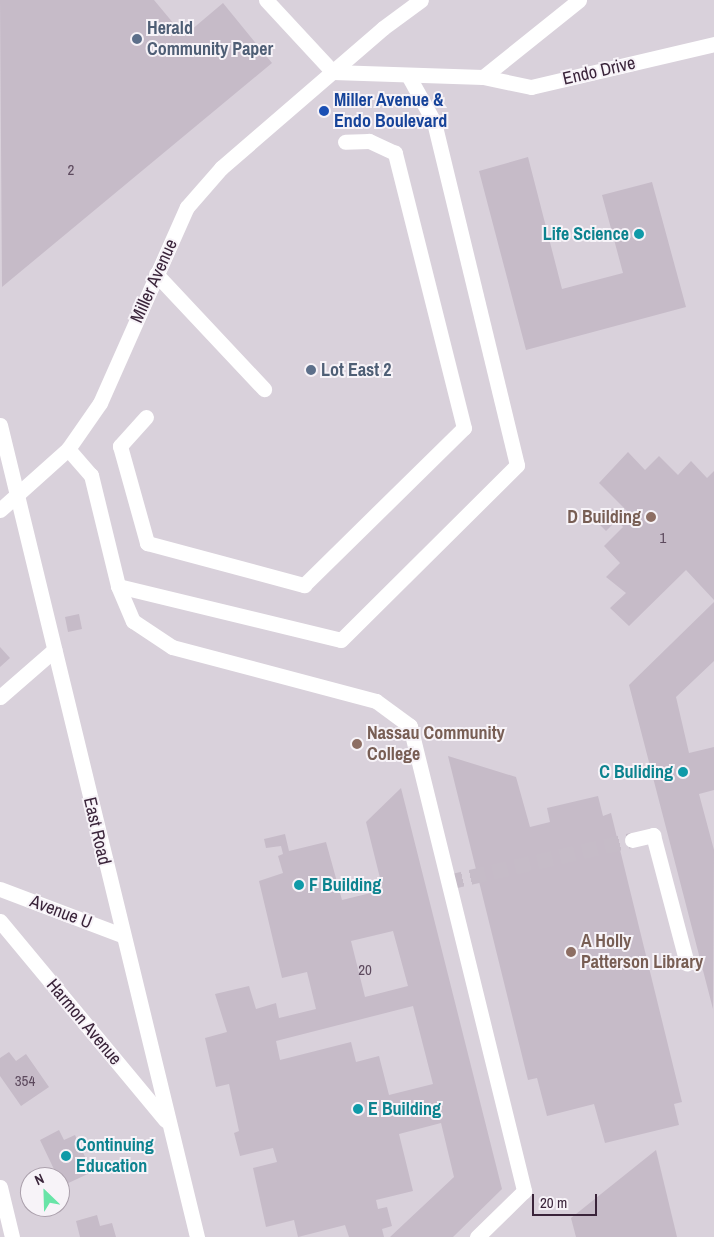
<!DOCTYPE html>
<html>
<head>
<meta charset="utf-8">
<style>
  body { margin:0 }
  #map { position:relative; width:714px; height:1237px; overflow:hidden; background:#e9e2eb; font-family:"Archivo Narrow",sans-serif }
  div>[style] { position:absolute }
  .built>* { inset:0; background:#d9d1db }
  .building>* { inset:0; background:#c6bbc8 }
  .minor-tunnel>* { height:15px; margin-top:-7.5px; transform-origin:0; background:repeating-linear-gradient(90deg,#c6bcc8 0 15px,transparent 0 23px) }
  .minor>* { height:15px; margin:-7.5px; padding:0 7.5px; transform-origin:7.5px; border-radius:7.5px; background:#fff }
  .dots>* { width:14px; height:14px; translate:-50% -50%; box-sizing:border-box; border:2px solid #f7f3f8; border-radius:50% }
  span { translate:-50% -50%; white-space:nowrap; text-align:center; line-height:1.15; -webkit-text-stroke:4px #f7f3f8; paint-order:stroke }
  .number-label { font-size:15px; color:#5d4a5e }
  .number-label span { -webkit-text-stroke-width:0 }
  .service-label { font-size:18px; color:#4e5e75; font-weight:700 }
  .left { translate:0 -50%; text-align:left }
  .street-label { font-size:18px; color:#3a243a }
  .transit-label { font-size:18px; color:#164399; font-weight:700 }
  .culture-label { font-size:18px; color:#0d838f; font-weight:700 }
  .right { translate:-100% -50%; text-align:right }
  .education-label { font-size:18px; color:#785e54; font-weight:700 }
  .north { position:absolute; left:20px; top:1167px; width:50px; height:50px; box-sizing:border-box; background:#f7f3f8; border:1px solid #aba0ac; border-radius:50%; rotate:336deg; font-size:14px; font-weight:700; line-height:20px; text-align:center; color:#3a243a }
  .north::after { content:''; display:block; margin:auto; width:18px; height:22px; background:#68e4a7; clip-path:polygon(50% 0,100% 100%,50% 72%,0 100%) }
  .scale { position:absolute; left:532px; top:1194px; width:65px; height:22px; box-sizing:border-box; border:2px solid #3a243a; border-top:0; padding-left:6px; font-size:15px; line-height:18px; white-space:nowrap; color:#3a243a; -webkit-text-stroke:4px #f7f3f8; paint-order:stroke }
</style>
</head>
<body>
<div id="map">
  <div class="built">
    <div style="clip-path:polygon(evenodd,0 0,714px 0,714px 1237px,0 1237px,0 0,30px 1177px,60px 1177px,60px 1207px,30px 1207px,30px 1177px)"></div>
  </div>
  <div class="building">
    <div style="clip-path:polygon(0 0,154px 0,184px 36px,223px 3px,272px 63px,2px 287px)"></div>
    <div style="clip-path:polygon(528px 157px,562px 289px,623px 273px,602px 195px,652px 182px,686px 307px,526px 350px,479px 171px)"></div>
    <div style="clip-path:polygon(628px 452px,645px 470px,659px 456px,678px 475px,691px 461px,707px 478px,714px 471px,714px 600px,686px 570px,629px 626px,610px 608px,626px 593px,606px 577px,620px 563px,604px 546px,623px 527px,617px 520px,606px 531px,598px 523px,613px 508px,627px 523px,633px 517px,599px 483px)"></div>
    <div style="clip-path:polygon(714px 602px,714px 661px,676px 697px,689px 753px,714px 747px,714px 790px,699px 794px,714px 850px,713px 1009px,629px 685px)"></div>
    <div style="clip-path:polygon(79px 614px,82px 629px,68px 632px,65px 617px)"></div>
    <div style="clip-path:polygon(0 647px,10px 658px,0 667px)"></div>
    <div style="clip-path:polygon(448px 756px,516px 777px,530px 827px,550px 822px,547px 808px,598px 796px,603px 816px,611px 813px,682px 1102px,674px 1104px,679px 1125px,605px 1143px,594px 1104px,547px 1116px,537px 1078px,528px 1080px)"></div>
    <div style="clip-path:polygon(evenodd,401px 788px,502px 1189px,453px 1237px,390px 1237px,454px 1177px,441px 1123px,399px 1134px,413px 1191px,376px 1200px,378px 1209px,387px 1207px,392px 1226px,382px 1229px,384px 1237px,349px 1237px,345px 1225px,298px 1237px,294px 1220px,266px 1227px,253px 1168px,277px 1162px,273px 1148px,240px 1156px,234px 1133px,239px 1131px,229px 1084px,216px 1087px,205px 1038px,227px 1032px,215px 994px,249px 986px,256px 1009px,276px 1003px,279px 1018px,316px 1009px,307px 972px,282px 978px,259px 881px,283px 873px,278px 856px,283px 854px,281px 846px,266px 848px,264px 839px,285px 834px,289px 851px,326px 842px,342px 900px,383px 890px,366px 822px,401px 788px,393px 931px,408px 986px,365px 997px,351px 941px,393px 931px,401px 788px,413px 1006px,433px 1084px,389px 1095px,379px 1056px,356px 1062px,351px 1042px,280px 1060px,276px 1041px,413px 1006px)"></div>
    <div style="clip-path:polygon(9px 1052px,16px 1061px,26px 1054px,49px 1087px,21px 1106px,0 1076px,0 1058px)"></div>
    <div style="clip-path:polygon(59px 1130px,64px 1140px,75px 1135px,92px 1172px,62px 1186px,40px 1140px)"></div>
    <div style="clip-path:polygon(656px 1150px,677px 1237px,576px 1237px,571px 1218px)"></div>
    <div style="clip-path:polygon(97px 1215px,100px 1226px,112px 1223px,116px 1237px,80px 1237px,76px 1221px)"></div>
  </div>
  <div class="minor-tunnel">
    <div style="left:448px;top:882px;width:189px;rotate:-12.9deg"></div>
  </div>
  <div class="minor">
    <div style="left:266px;top:0;width:98px;rotate:47.1deg"></div>
    <div style="left:333px;top:72px;width:150px;rotate:1.9deg"></div>
    <div style="left:483px;top:77px;width:49px;rotate:11.8deg"></div>
    <div style="left:531px;top:87px;width:188px;rotate:-13.2deg"></div>
    <div style="left:483px;top:77px;width:123px;rotate:-38.7deg"></div>
    <div style="left:156px;top:274px;width:158px;rotate:46.8deg"></div>
    <div style="left:146px;top:417px;width:39px;rotate:132deg"></div>
    <div style="left:120px;top:446px;width:101px;rotate:74.4deg"></div>
    <div style="left:147px;top:543px;width:163px;rotate:15deg"></div>
    <div style="left:304px;top:585px;width:224px;rotate:-44.5deg"></div>
    <div style="left:464px;top:428px;width:284px;rotate:-104.1deg"></div>
    <div style="left:395px;top:153px;width:29px;rotate:-155deg"></div>
    <div style="left:369px;top:141px;width:24px;rotate:178deg"></div>
    <div style="left:0;top:425px;width:836px;rotate:76.36deg"></div>
    <div style="left:68px;top:449px;width:35px;rotate:49deg"></div>
    <div style="left:91px;top:475px;width:114px;rotate:76.3deg"></div>
    <div style="left:118px;top:586px;width:38px;rotate:67deg"></div>
    <div style="left:133px;top:621px;width:47px;rotate:33.7deg"></div>
    <div style="left:172px;top:647px;width:211px;rotate:14.8deg"></div>
    <div style="left:376px;top:701px;width:42px;rotate:36.3deg"></div>
    <div style="left:410px;top:726px;width:479px;rotate:76.2deg"></div>
    <div style="left:524px;top:1191px;width:66px;rotate:135.6deg"></div>
    <div style="left:0;top:510px;width:91px;rotate:-41.9deg"></div>
    <div style="left:68px;top:449px;width:56px;rotate:-55.2deg"></div>
    <div style="left:100px;top:403px;width:214px;rotate:-66.1deg"></div>
    <div style="left:187px;top:207px;width:52px;rotate:-48.9deg"></div>
    <div style="left:221px;top:168px;width:214px;rotate:-40.8deg"></div>
    <div style="left:383px;top:28px;width:47px;rotate:-36.4deg"></div>
    <div style="left:118px;top:586px;width:229px;rotate:13.6deg"></div>
    <div style="left:341px;top:640px;width:248px;rotate:-44.8deg"></div>
    <div style="left:517px;top:465px;width:353px;rotate:-103.6deg"></div>
    <div style="left:434px;top:122px;width:51px;rotate:-119.1deg"></div>
    <div style="left:0;top:697px;width:72px;rotate:-41deg"></div>
    <div style="left:632px;top:840px;width:22px;rotate:-13deg"></div>
    <div style="left:653px;top:835px;width:133px;rotate:75.2deg"></div>
    <div style="left:0;top:889px;width:130px;rotate:20.7deg"></div>
    <div style="left:0;top:921px;width:259px;rotate:50.3deg"></div>
    <div style="left:0;top:1187px;width:51px;rotate:76.5deg"></div>
  </div>
  <div class="dots">
    <div style="left:137px;top:39px;background:#5c6f8a"></div>
    <div style="left:324px;top:111px;background:#1a4fb4"></div>
    <div style="left:639px;top:234px;background:#0f9aa8"></div>
    <div style="left:311px;top:370px;background:#5c6f8a"></div>
    <div style="left:651px;top:517px;background:#8d6e63"></div>
    <div style="left:357px;top:744px;background:#8d6e63"></div>
    <div style="left:683px;top:772px;background:#0f9aa8"></div>
    <div style="left:299px;top:885px;background:#0f9aa8"></div>
    <div style="left:571px;top:952px;background:#8d6e63"></div>
    <div style="left:358px;top:1109px;background:#0f9aa8"></div>
    <div style="left:66px;top:1156px;background:#0f9aa8"></div>
  </div>
  <div class="number-label">
    <span style="left:71px;top:170px">2</span>
    <span style="left:663px;top:538px">1</span>
    <span style="left:365px;top:970px">20</span>
    <span style="left:25px;top:1081px">354</span>
  </div>
  <div class="service-label">
    <span class="left" style="left:147px;top:39px">Herald<br>Community Paper</span>
    <span class="left" style="left:321px;top:370px">Lot East 2</span>
  </div>
  <div class="street-label">
    <span style="left:599px;top:71px;rotate:-13deg">Endo Drive</span>
    <span style="left:154px;top:281px;rotate:-66deg">Miller Avenue</span>
    <span style="left:97px;top:831px;rotate:77deg">East Road</span>
    <span style="left:61px;top:912px;rotate:21deg">Avenue U</span>
    <span style="left:84px;top:1022px;rotate:50deg">Harmon Avenue</span>
  </div>
  <div class="transit-label">
    <span class="left" style="left:334px;top:111px">Miller Avenue &amp;<br>Endo Boulevard</span>
  </div>
  <div class="culture-label">
    <span class="right" style="left:629px;top:234px">Life Science</span>
    <span class="right" style="left:673px;top:772px">C Buliding</span>
    <span class="left" style="left:309px;top:885px">F Building</span>
    <span class="left" style="left:368px;top:1109px">E Building</span>
    <span class="left" style="left:76px;top:1156px">Continuing<br>Education</span>
  </div>
  <div class="education-label">
    <span class="right" style="left:641px;top:517px">D Building</span>
    <span class="left" style="left:367px;top:744px">Nassau Community<br>College</span>
    <span class="left" style="left:581px;top:952px">A Holly<br>Patterson Library</span>
  </div>
  <div class="north">N</div>
  <div class="scale">20 m</div>
</div>
</body>
</html>
